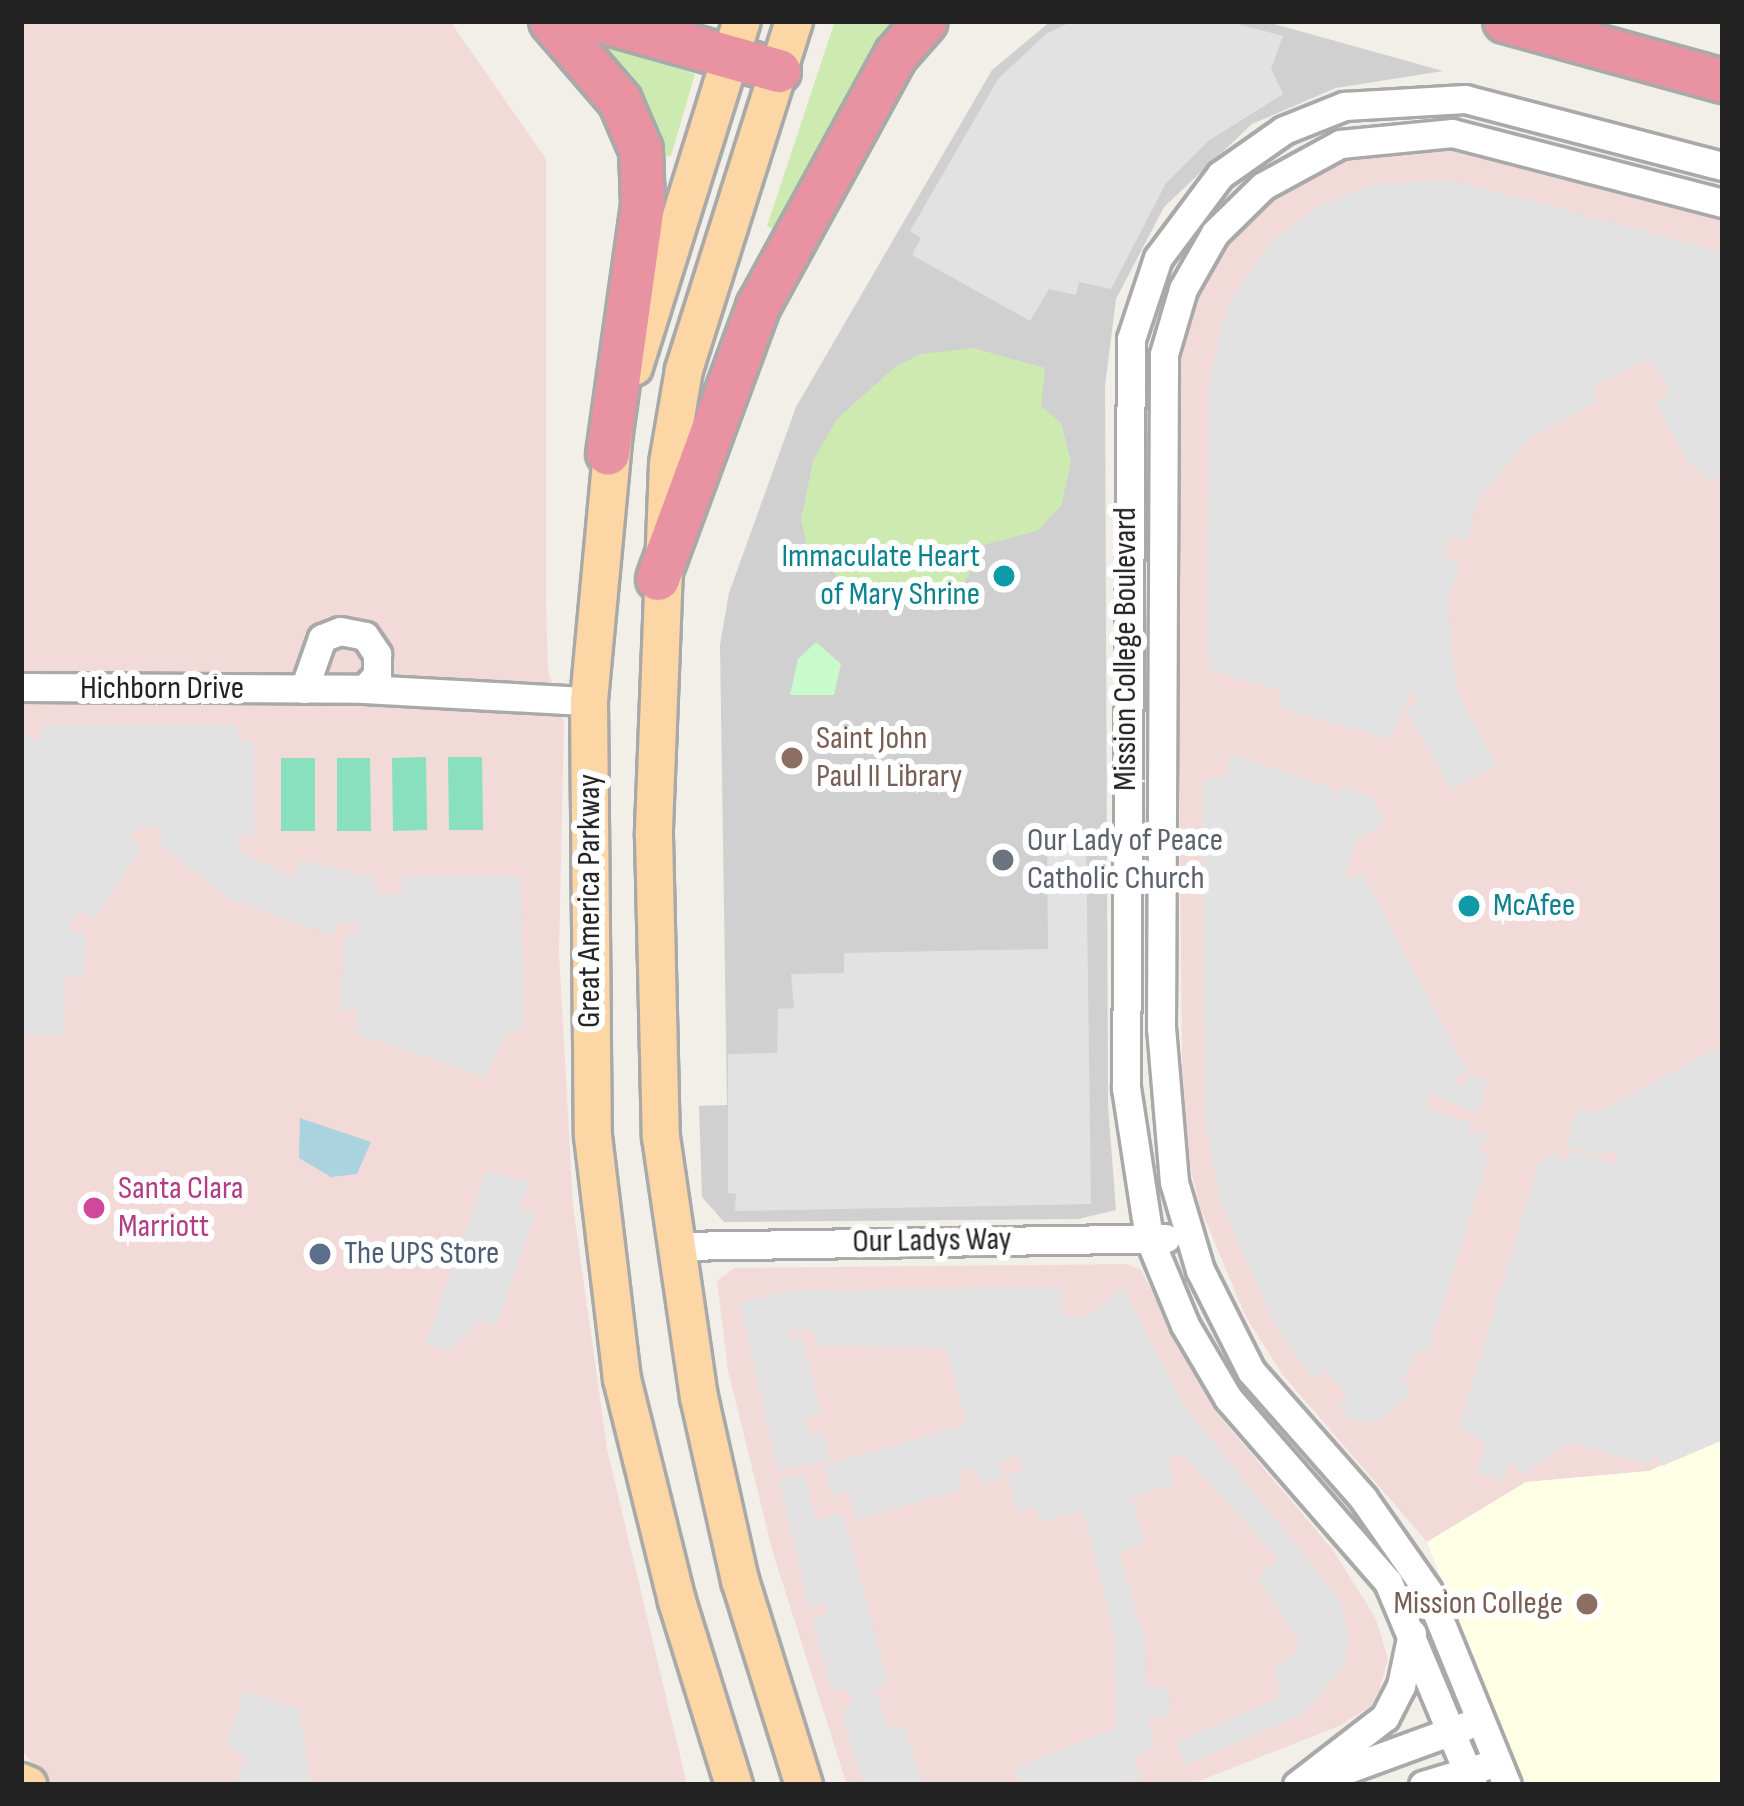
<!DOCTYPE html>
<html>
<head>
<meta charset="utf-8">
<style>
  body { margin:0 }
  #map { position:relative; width:1744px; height:1806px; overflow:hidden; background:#f2efe9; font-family:"Sofia Sans Condensed",sans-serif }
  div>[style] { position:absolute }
  .commercial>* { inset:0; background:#f2dad9 }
  .education>* { inset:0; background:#ffffe5 }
  .religious>* { inset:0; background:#d0d0d0 }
  .grass>* { inset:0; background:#cdebb0 }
  .park>* { inset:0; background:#c8facc }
  .pitch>* { inset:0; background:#88e0be }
  .parking>* { inset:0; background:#e2e2e2 }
  .water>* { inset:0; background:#aad3df }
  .roads { filter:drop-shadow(3px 0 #a9a9a9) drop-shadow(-3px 0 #a9a9a9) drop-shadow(0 3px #a9a9a9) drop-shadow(0 -3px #a9a9a9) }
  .minor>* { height:27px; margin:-13.5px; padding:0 13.5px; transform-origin:13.5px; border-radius:13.5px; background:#fff }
  .major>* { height:36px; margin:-18px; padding:0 18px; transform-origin:18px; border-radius:18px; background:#fcd6a4 }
  .highway>* { height:42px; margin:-21px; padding:0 21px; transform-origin:21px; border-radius:21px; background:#e892a2 }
  .dots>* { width:33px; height:33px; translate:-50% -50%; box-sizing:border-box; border:6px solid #fff; border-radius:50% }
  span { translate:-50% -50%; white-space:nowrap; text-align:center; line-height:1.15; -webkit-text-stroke:12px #fff; paint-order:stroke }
  .culture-label { font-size:33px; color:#0d838f }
  .right { translate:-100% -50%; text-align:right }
  .left { translate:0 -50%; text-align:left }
  .street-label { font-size:33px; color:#222 }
  .education-label { font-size:33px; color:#785e54 }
  .worship-label { font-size:33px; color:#5b616d }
  .hotel-label { font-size:33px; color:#b23c85 }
  .service-label { font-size:33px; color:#4e5e75 }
  .frame { position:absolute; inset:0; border:24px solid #222; pointer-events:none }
</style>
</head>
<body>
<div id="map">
  <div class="commercial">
    <div style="clip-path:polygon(21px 21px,450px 21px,546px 159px,546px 602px,548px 670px,564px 723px,559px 953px,573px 1205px,607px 1449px,687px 1785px,50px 1785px,21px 1749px)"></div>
    <div style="clip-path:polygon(1437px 145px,1723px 217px,1723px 1436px,1649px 1471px,1526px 1482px,1427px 1542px,1282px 1374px,1245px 1315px,1200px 1207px,1183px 1137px,1175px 390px,1196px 295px,1226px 243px,1262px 204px,1347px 157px)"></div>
    <div style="clip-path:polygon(1127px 1264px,1141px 1270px,1215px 1411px,1333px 1550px,1376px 1619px,1388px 1659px,1379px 1691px,1370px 1707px,1339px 1726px,1189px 1785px,847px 1785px,773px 1553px,728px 1371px,717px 1281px,734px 1268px)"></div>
  </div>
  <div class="education">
    <div style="clip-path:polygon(1723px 1436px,1723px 1785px,1522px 1785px,1427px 1542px,1526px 1482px,1649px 1471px)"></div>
  </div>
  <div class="religious">
    <div style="clip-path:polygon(1051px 21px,1264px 21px,1443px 71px,1336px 88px,1252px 124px,1164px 207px,1116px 299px,1105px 386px,1108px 1106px,1116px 1210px,1078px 1219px,724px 1222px,702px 1197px,699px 1106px,727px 1105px,720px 645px,729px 593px,796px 407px,992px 70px)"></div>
  </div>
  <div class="grass">
    <div style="clip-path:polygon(835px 21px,902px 21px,778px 231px,767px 226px)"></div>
    <div style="clip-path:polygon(611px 46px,695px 74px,671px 156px,654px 156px,601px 48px)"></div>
    <div style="clip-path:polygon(973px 348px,1045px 368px,1041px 406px,1061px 423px,1071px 462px,1061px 506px,1037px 531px,983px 545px,962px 588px,934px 608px,862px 600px,807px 546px,801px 520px,813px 461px,837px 419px,895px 367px,921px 354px)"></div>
  </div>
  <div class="park">
    <div style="clip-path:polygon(816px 642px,841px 664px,834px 695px,790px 695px,798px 659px)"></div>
  </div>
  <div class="pitch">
    <div style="clip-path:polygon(426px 757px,427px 830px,393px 831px,392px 758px)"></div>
    <div style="clip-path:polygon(448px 757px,482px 757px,483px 830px,449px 830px)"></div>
    <div style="clip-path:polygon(281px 758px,315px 758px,315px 831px,281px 831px)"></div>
    <div style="clip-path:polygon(337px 758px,370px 758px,371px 831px,337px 831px)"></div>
  </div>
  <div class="parking">
    <div style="clip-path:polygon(1073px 21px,1226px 21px,1283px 36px,1271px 69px,1283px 94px,1208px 141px,1166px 183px,1111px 289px,1079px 282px,1076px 295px,1049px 289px,1030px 321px,912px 255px,921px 238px,910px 231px,998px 79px,1046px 34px)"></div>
    <div style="clip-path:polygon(1451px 180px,1723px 252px,1723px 470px,1710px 482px,1687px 461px,1655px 402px,1671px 392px,1649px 358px,1593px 386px,1599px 401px,1529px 439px,1478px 500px,1467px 541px,1450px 537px,1444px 556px,1460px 562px,1448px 603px,1456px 689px,1497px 765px,1451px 790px,1406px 710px,1418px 703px,1412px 690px,1390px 739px,1278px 707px,1282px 692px,1208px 669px,1209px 381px,1228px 303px,1272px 241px,1324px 203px,1375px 184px)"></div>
    <div style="clip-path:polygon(43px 725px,237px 725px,238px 741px,254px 742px,255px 834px,239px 836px,238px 852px,295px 877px,299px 860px,374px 877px,376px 894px,400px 894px,404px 876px,521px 877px,523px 1030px,507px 1032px,484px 1077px,355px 1033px,358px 1011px,341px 1010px,344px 935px,355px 934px,356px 923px,340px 921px,333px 936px,228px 898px,157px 842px,164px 830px,143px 826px,130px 834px,141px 848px,94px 919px,84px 911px,70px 920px,69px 932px,85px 933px,85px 975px,65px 975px,64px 1034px,21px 1034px,21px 735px,39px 742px)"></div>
    <div style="clip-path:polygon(1231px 754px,1336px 790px,1335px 804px,1342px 787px,1372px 797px,1384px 823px,1356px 840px,1345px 877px,1363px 875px,1467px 1070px,1454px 1081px,1463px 1088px,1469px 1074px,1488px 1081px,1478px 1114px,1429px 1093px,1426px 1108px,1471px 1123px,1469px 1135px,1482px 1130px,1488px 1142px,1476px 1151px,1489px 1157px,1428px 1352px,1416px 1351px,1404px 1380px,1412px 1392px,1378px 1422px,1352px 1420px,1337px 1407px,1348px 1396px,1325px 1371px,1314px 1380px,1275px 1325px,1221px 1203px,1204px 1116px,1203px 779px,1225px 778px)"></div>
    <div style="clip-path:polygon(1047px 834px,1086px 834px,1091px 1204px,735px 1211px,736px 1194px,728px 1193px,728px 1054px,777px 1053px,778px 1009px,794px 1008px,791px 974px,844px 973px,844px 953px,1048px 949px)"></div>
    <div style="clip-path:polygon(1723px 1045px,1723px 1440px,1662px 1466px,1656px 1453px,1648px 1465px,1571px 1442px,1523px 1474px,1511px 1463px,1504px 1481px,1476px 1472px,1486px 1444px,1459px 1427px,1539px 1162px,1558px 1152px,1565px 1165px,1570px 1151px,1616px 1164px,1617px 1149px,1599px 1156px,1566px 1146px,1577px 1108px,1595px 1114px)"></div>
    <div style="clip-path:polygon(487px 1170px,530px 1183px,520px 1208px,535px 1214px,496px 1325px,481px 1320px,449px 1351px,426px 1343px)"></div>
    <div style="clip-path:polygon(1123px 1287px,1184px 1405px,1339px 1598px,1349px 1636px,1344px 1665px,1306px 1712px,1186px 1765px,1176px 1742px,1281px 1697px,1274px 1669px,1294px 1655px,1299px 1639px,1258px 1579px,1279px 1559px,1181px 1453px,1168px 1461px,1174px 1483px,1132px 1498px,1145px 1543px,1119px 1552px,1145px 1644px,1146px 1686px,1169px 1689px,1170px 1716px,1147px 1718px,1155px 1749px,1133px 1757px,1142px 1780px,1021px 1785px,1014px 1768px,1116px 1728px,1115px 1637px,1083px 1511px,1039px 1522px,1034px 1507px,1017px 1512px,1007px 1475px,1023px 1470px,1019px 1455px,999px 1462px,1003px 1478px,982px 1484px,976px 1467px,959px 1472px,962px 1489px,857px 1520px,848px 1491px,832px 1496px,824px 1466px,967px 1424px,945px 1347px,816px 1346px,815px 1330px,788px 1330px,788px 1339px,802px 1336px,821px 1414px,805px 1418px,808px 1433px,823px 1432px,831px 1460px,778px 1471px,740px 1303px,790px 1290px,1062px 1288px,1063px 1316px,1089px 1316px)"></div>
    <div style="clip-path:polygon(804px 1474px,816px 1521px,842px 1513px,888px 1681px,876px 1691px,889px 1728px,905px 1726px,923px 1785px,864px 1785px,841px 1711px,853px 1705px,848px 1688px,832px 1691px,812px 1619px,828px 1614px,825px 1603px,809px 1607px,779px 1480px)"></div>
    <div style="clip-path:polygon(245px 1691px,299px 1709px,311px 1785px,235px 1785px,245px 1758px,226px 1743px)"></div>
  </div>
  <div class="water">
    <div style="clip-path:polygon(300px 1118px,371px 1142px,357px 1174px,331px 1177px,299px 1158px)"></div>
  </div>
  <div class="roads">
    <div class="minor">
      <div style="left:21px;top:687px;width:343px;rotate:0.3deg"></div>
      <div style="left:364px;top:689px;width:225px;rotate:3.1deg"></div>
      <div style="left:304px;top:689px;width:54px;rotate:-70.6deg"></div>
      <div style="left:322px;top:638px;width:19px;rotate:-21deg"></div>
      <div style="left:340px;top:631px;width:25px;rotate:11deg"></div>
      <div style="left:365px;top:636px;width:22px;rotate:56deg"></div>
      <div style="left:377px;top:654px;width:21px;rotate:90deg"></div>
      <div style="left:377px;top:675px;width:19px;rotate:133deg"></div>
      <div style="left:676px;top:1246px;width:490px;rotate:-0.9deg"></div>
      <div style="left:1315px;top:1781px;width:160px;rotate:-20.1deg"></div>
      <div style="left:1297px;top:1785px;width:111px;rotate:-37.7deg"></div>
      <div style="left:1385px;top:1717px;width:35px;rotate:-63deg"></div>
      <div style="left:1401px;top:1686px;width:54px;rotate:-78.3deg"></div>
      <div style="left:1423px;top:1785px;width:62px;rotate:-17deg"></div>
      <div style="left:1473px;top:1785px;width:220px;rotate:-112.7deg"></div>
      <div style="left:1388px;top:1582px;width:244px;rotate:-131deg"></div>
      <div style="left:1228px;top:1398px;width:85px;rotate:-120.5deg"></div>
      <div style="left:1185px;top:1325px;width:94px;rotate:-112.5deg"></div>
      <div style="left:1149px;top:1238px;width:152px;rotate:-98.7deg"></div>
      <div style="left:1126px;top:1088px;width:749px;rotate:-89.62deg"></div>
      <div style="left:1131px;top:339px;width:85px;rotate:-71.6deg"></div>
      <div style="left:1158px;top:258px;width:104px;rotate:-53.2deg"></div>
      <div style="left:1220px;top:175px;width:78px;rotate:-35.1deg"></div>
      <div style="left:1284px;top:130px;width:65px;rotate:-21.8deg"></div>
      <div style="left:1344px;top:106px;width:121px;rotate:-3.3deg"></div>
      <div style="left:1465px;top:99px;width:267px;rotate:14.6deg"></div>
      <div style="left:1507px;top:1785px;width:209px;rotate:-112.2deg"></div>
      <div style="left:1428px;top:1591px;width:113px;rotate:-125deg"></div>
      <div style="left:1363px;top:1498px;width:169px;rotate:-131.4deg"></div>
      <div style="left:1251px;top:1371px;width:113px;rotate:-116.8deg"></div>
      <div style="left:1200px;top:1270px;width:92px;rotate:-106.5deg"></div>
      <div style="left:1174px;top:1182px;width:155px;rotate:-94.8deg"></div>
      <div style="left:1161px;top:1028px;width:674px;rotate:-89.74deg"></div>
      <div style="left:1164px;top:354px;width:68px;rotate:-73.7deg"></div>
      <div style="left:1183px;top:289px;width:64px;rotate:-60.3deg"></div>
      <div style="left:1215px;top:233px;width:67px;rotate:-44.4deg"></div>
      <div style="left:1263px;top:186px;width:88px;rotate:-28.6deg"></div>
      <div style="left:1340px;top:144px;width:113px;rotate:-5.6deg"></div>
      <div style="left:1452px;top:133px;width:280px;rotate:14.5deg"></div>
    </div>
    <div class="major">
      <div style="left:794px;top:21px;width:366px;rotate:107.5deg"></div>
      <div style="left:684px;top:370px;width:95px;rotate:99.7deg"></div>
      <div style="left:668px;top:464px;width:372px;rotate:92.2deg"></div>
      <div style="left:654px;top:836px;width:301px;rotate:88.7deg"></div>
      <div style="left:661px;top:1137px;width:263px;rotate:81.7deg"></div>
      <div style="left:699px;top:1397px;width:188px;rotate:77.4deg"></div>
      <div style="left:740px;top:1580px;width:215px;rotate:72.7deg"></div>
      <div style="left:634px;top:367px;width:362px;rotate:-72.7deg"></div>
      <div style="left:614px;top:431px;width:271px;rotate:95.3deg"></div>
      <div style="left:589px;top:701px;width:435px;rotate:89.5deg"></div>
      <div style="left:593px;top:1136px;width:245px;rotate:83.2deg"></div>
      <div style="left:622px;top:1379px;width:229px;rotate:76.1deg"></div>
      <div style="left:677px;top:1601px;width:193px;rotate:72.8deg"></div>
      <div style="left:21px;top:1782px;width:8px;rotate:23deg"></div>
    </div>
    <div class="highway">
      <div style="left:551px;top:21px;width:106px;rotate:49.2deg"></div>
      <div style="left:620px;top:101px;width:53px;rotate:66.8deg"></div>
      <div style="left:641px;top:150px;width:55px;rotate:87.9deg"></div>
      <div style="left:643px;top:205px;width:251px;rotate:98deg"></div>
      <div style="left:601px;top:21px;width:185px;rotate:15.7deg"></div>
      <div style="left:1505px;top:21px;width:226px;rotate:15.4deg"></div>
      <div style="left:658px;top:579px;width:290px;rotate:-69.8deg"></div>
      <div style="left:758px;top:307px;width:287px;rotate:-61.3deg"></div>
      <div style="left:896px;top:55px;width:45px;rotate:-48.6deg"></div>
    </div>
  </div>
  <div class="dots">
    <div style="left:1004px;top:576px;background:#0f9aa8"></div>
    <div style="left:792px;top:758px;background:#8d6e63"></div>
    <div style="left:1003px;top:860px;background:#6b7280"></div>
    <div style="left:1469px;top:906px;background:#0f9aa8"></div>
    <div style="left:94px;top:1208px;background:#d1479c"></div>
    <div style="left:320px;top:1254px;background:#5c6f8a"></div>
    <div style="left:1587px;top:1604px;background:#8d6e63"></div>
  </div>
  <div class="culture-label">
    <span class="right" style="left:980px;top:576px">Immaculate Heart<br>of Mary Shrine</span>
    <span class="left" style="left:1493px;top:906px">McAfee</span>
  </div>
  <div class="street-label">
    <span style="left:1126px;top:649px;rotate:-90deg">Mission College Boulevard</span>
    <span style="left:162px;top:689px">Hichborn Drive</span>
    <span style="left:590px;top:901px;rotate:-90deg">Great America Parkway</span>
    <span style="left:932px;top:1241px;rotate:-1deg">Our Ladys Way</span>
  </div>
  <div class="education-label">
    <span class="left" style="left:816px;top:758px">Saint John<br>Paul II Library</span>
    <span class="right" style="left:1563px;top:1604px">Mission College</span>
  </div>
  <div class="worship-label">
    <span class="left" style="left:1027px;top:860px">Our Lady of Peace<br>Catholic Church</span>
  </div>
  <div class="hotel-label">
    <span class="left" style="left:118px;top:1208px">Santa Clara<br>Marriott</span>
  </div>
  <div class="service-label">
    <span class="left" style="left:344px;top:1254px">The UPS Store</span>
  </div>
  <div class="frame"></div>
</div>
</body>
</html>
